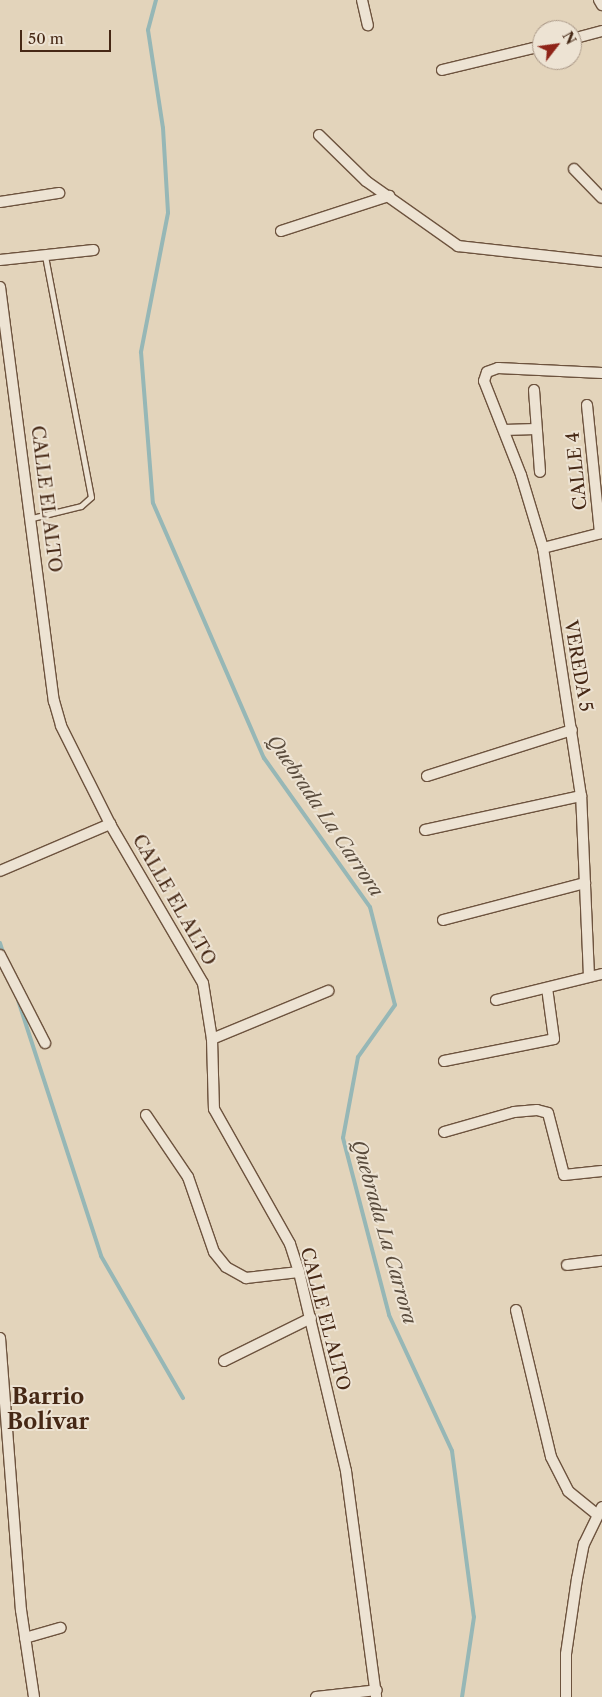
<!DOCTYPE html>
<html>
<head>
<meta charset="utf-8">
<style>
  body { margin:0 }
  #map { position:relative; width:602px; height:1697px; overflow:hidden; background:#e3d4bb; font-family:"Libre Caslon Text",serif }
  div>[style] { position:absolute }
  .stream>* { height:4px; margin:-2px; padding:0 2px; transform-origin:2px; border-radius:2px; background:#96b7b6 }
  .roads { filter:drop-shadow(1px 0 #6d533e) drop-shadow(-1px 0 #6d533e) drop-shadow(0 1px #6d533e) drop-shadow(0 -1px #6d533e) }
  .service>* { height:5px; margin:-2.5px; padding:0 2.5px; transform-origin:2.5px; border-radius:2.5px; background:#ede3d3 }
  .minor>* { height:10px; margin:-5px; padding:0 5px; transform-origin:5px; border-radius:5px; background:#ede3d3 }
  span { translate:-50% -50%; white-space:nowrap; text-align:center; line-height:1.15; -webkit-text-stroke:4px #ede3d3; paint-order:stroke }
  .street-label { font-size:18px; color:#462815 }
  .water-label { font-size:19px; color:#5a4c3d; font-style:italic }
  .district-label { font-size:22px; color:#462815; font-weight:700 }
  .north { position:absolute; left:532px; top:20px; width:50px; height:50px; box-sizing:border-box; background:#ede3d3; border:1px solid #aa9887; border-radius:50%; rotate:60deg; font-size:14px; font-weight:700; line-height:20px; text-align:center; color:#462815 }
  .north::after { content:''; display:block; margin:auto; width:18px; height:22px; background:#8f2418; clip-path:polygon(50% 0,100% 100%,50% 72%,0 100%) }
  .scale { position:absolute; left:20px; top:30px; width:91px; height:22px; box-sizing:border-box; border:2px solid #462815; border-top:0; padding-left:6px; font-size:15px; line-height:18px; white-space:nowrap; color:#462815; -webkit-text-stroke:4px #ede3d3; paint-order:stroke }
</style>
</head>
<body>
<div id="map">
  <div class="stream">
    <div style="left:156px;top:0;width:31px;rotate:105deg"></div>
    <div style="left:148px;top:30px;width:99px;rotate:81.3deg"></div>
    <div style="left:163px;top:128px;width:85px;rotate:86.6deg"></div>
    <div style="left:168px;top:213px;width:142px;rotate:101deg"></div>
    <div style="left:141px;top:352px;width:151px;rotate:85.5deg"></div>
    <div style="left:153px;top:503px;width:278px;rotate:66.5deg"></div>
    <div style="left:264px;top:758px;width:183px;rotate:54.6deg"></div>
    <div style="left:370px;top:907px;width:101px;rotate:75.7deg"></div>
    <div style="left:395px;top:1005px;width:64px;rotate:125.4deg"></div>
    <div style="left:358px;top:1057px;width:82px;rotate:100.5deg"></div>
    <div style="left:343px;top:1138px;width:183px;rotate:75.4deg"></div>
    <div style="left:389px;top:1315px;width:150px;rotate:65.1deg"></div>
    <div style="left:452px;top:1451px;width:167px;rotate:82.5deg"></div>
    <div style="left:474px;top:1617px;width:81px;rotate:98.5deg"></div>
    <div style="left:0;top:943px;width:13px;rotate:72deg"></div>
    <div style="left:18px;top:1000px;width:269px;rotate:72deg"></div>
    <div style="left:101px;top:1256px;width:164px;rotate:60deg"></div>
  </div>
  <div class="roads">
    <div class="service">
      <div style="left:32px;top:518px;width:50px;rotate:-13.8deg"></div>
      <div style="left:81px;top:506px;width:13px;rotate:-42deg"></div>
      <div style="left:91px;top:497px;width:246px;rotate:-100.8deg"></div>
    </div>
    <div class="minor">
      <div style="left:362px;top:0;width:26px;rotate:77deg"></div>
      <div style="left:599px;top:0;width:6px;rotate:59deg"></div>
      <div style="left:572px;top:39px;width:31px;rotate:-15deg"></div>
      <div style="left:442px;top:70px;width:103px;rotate:-13.5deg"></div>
      <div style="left:319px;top:135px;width:66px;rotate:44.4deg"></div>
      <div style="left:366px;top:181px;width:113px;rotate:35.2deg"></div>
      <div style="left:458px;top:246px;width:145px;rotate:6.3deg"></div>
      <div style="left:574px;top:169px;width:40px;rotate:46deg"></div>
      <div style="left:0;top:202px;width:60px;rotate:-8.7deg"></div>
      <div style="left:281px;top:231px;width:114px;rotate:-18deg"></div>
      <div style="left:0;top:260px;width:94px;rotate:-6.1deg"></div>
      <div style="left:0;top:287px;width:418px;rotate:82.6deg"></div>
      <div style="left:54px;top:701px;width:26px;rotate:74deg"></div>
      <div style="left:61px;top:726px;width:110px;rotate:63.4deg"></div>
      <div style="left:110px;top:824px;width:184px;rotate:59.7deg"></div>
      <div style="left:203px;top:983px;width:57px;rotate:80.9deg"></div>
      <div style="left:212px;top:1039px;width:70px;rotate:88.4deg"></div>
      <div style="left:214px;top:1109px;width:155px;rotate:60.6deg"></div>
      <div style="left:290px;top:1244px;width:29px;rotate:72deg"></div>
      <div style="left:299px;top:1272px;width:204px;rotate:76.7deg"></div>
      <div style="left:346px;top:1471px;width:228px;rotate:82.4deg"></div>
      <div style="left:534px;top:390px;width:82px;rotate:85.8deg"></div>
      <div style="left:587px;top:405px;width:129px;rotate:84.2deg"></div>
      <div style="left:504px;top:430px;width:32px;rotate:-2deg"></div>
      <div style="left:543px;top:548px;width:61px;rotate:-14.3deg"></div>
      <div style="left:427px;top:776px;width:152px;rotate:-17.6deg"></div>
      <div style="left:425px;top:830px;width:160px;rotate:-12.3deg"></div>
      <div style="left:0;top:871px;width:120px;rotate:-23.1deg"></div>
      <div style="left:443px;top:920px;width:147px;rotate:-14.6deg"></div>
      <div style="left:0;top:955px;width:99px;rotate:62.9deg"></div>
      <div style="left:589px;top:976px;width:180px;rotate:-92.5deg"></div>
      <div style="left:581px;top:796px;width:251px;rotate:-98.7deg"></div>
      <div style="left:543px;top:548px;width:76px;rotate:-106.8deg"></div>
      <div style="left:521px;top:475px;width:101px;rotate:-111.5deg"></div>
      <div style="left:484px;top:381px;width:9px;rotate:-72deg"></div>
      <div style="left:487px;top:372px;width:12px;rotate:-20deg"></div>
      <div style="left:498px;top:368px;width:104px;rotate:2.8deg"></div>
      <div style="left:496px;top:1000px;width:109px;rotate:-13.8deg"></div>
      <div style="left:212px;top:1039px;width:126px;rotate:-22.5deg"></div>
      <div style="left:444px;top:1061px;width:112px;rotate:-11.3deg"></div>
      <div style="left:554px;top:1039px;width:51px;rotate:-97.8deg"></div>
      <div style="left:146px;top:1115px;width:75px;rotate:55.9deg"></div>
      <div style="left:188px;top:1177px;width:79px;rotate:70.9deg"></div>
      <div style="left:214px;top:1252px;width:19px;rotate:51deg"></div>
      <div style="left:226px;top:1267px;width:23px;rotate:29deg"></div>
      <div style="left:246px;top:1278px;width:53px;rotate:-6.5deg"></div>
      <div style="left:444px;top:1132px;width:73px;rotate:-15.9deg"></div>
      <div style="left:514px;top:1112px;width:23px;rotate:-5deg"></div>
      <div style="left:537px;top:1110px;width:11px;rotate:15deg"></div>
      <div style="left:548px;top:1113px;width:64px;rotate:75.5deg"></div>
      <div style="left:564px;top:1175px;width:38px;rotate:-6deg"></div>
      <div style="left:567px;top:1265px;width:35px;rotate:-7deg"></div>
      <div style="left:516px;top:1310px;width:151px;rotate:76.6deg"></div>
      <div style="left:551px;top:1457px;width:38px;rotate:63deg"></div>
      <div style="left:568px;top:1491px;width:38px;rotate:39deg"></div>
      <div style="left:0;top:1338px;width:273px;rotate:85.6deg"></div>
      <div style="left:21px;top:1610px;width:88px;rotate:81.5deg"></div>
      <div style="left:224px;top:1361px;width:97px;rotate:-26.3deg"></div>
      <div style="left:25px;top:1638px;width:37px;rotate:-16deg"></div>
      <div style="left:316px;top:1697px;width:61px;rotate:-6.5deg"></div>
      <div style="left:566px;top:1697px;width:43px;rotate:-90deg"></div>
      <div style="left:566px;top:1654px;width:76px;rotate:-81.7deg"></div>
      <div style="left:577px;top:1579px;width:36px;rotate:-79deg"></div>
      <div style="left:584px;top:1544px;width:41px;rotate:-64.1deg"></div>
    </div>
  </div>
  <div class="street-label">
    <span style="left:577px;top:471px;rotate:-96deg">CALLE 4</span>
    <span style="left:46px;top:499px;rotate:83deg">CALLE EL ALTO</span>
    <span style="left:578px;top:666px;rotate:80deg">VEREDA 5</span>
    <span style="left:174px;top:900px;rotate:60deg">CALLE EL ALTO</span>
    <span style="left:325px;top:1319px;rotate:75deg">CALLE EL ALTO</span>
  </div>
  <div class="water-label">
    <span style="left:325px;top:816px;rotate:56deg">Quebrada La Carrora</span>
    <span style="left:384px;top:1232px;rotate:74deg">Quebrada La Carrora</span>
  </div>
  <div class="district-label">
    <span style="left:48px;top:1409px">Barrio<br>Bolívar</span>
  </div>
  <div class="north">N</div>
  <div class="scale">50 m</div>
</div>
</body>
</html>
